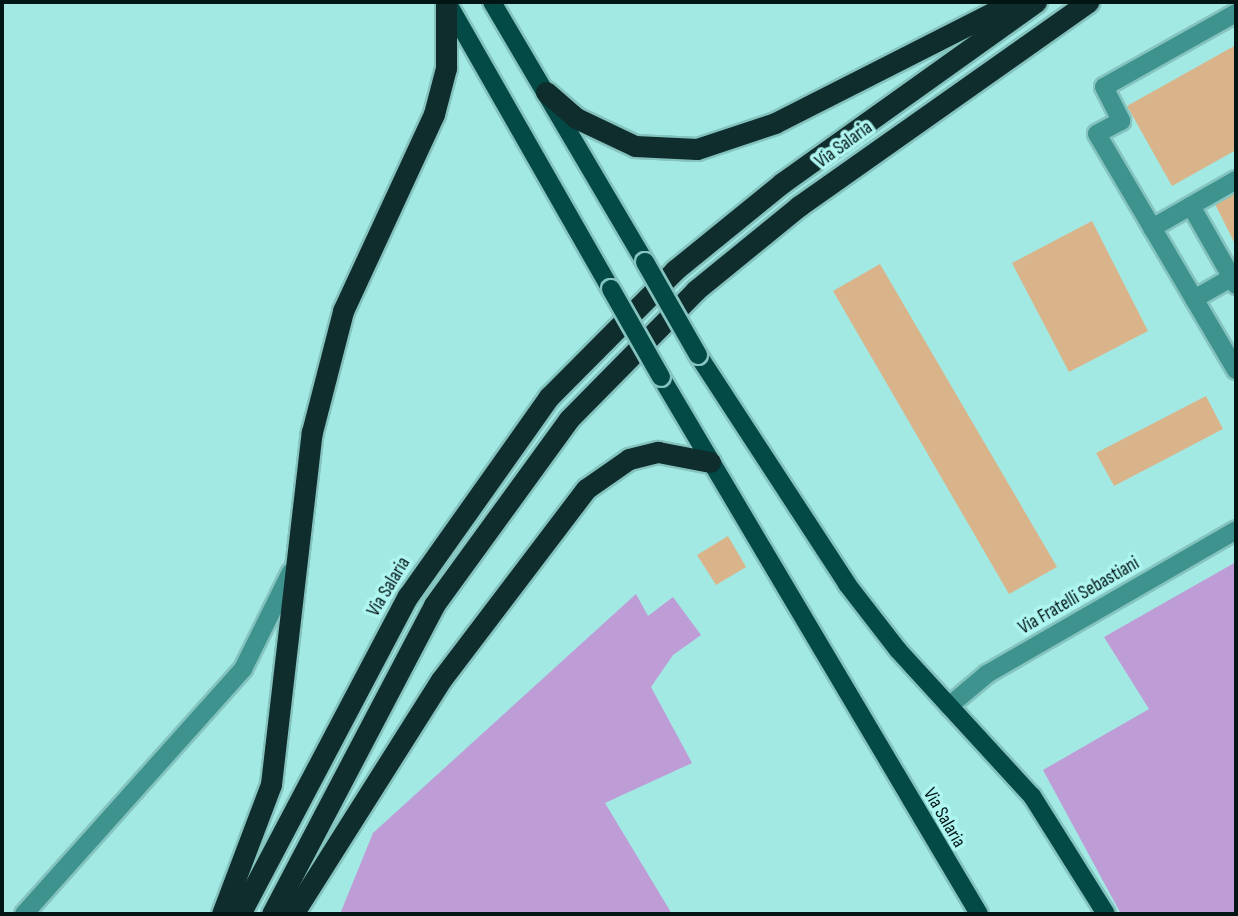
<!DOCTYPE html>
<html>
<head>
<meta charset="utf-8">
<style>
  body { margin:0 }
  #map { position:relative; width:1238px; height:916px; overflow:hidden; background:#a2e9e4; font-family:"Sofia Sans Condensed",sans-serif }
  div>[style] { position:absolute }
  .green>* { inset:0; background:#be9cd6 }
  .building>* { inset:0; background:#d9b48a }
  .roads { filter:drop-shadow(2px 0 #85c3bf) drop-shadow(-2px 0 #85c3bf) drop-shadow(0 2px #85c3bf) drop-shadow(0 -2px #85c3bf) }
  .minor>* { height:18px; margin:-9px; padding:0 9px; transform-origin:9px; border-radius:9px; background:#3e938f }
  .major>* { height:18px; margin:-9px; padding:0 9px; transform-origin:9px; border-radius:9px; background:#034946 }
  .highway>* { height:21px; margin:-10.5px; padding:0 10.5px; transform-origin:10.5px; border-radius:10.5px; background:#0e2d2c }
  .bridges { filter:drop-shadow(2px 0 #85c3bf) drop-shadow(-2px 0 #85c3bf) drop-shadow(0 2px #85c3bf) drop-shadow(0 -2px #85c3bf) }
  .major-bridge>* { height:18px; margin:-9px; padding:0 9px; transform-origin:9px; border-radius:9px; background:#034946 }
  span { translate:-50% -50%; white-space:nowrap; text-align:center; line-height:1.15; -webkit-text-stroke:7px #aff6f1; paint-order:stroke }
  .street-label { font-size:19px; color:#001514 }
  .frame { position:absolute; inset:0; border:4px solid #001514; pointer-events:none }
</style>
</head>
<body>
<div id="map">
  <div class="green">
    <div style="clip-path:polygon(1236px 562px,1236px 914px,1121px 914px,1043px 770px,1149px 709px,1104px 637px)"></div>
    <div style="clip-path:polygon(636px 594px,648px 616px,673px 597px,701px 635px,673px 655px,651px 687px,692px 763px,605px 803px,672px 914px,340px 914px,373px 833px)"></div>
  </div>
  <div class="building">
    <div style="clip-path:polygon(1236px 45px,1236px 150px,1172px 186px,1127px 106px)"></div>
    <div style="clip-path:polygon(1236px 191px,1236px 246px,1214px 202px)"></div>
    <div style="clip-path:polygon(1092px 221px,1148px 331px,1069px 372px,1012px 263px)"></div>
    <div style="clip-path:polygon(880px 264px,1057px 567px,1009px 594px,833px 291px)"></div>
    <div style="clip-path:polygon(1206px 396px,1223px 429px,1114px 486px,1096px 453px)"></div>
    <div style="clip-path:polygon(728px 536px,746px 567px,716px 585px,697px 555px)"></div>
  </div>
  <div class="roads">
    <div class="minor">
      <div style="left:1236px;top:13px;width:151px;rotate:150.7deg"></div>
      <div style="left:1104px;top:87px;width:38px;rotate:63deg"></div>
      <div style="left:1121px;top:121px;width:27px;rotate:152deg"></div>
      <div style="left:1097px;top:134px;width:274px;rotate:59.5deg"></div>
      <div style="left:1191px;top:206px;width:91px;rotate:60.3deg"></div>
      <div style="left:1152px;top:228px;width:97px;rotate:-29.7deg"></div>
      <div style="left:1194px;top:299px;width:48px;rotate:-29.7deg"></div>
      <div style="left:949px;top:706px;width:50px;rotate:-40.1deg"></div>
      <div style="left:987px;top:674px;width:288px;rotate:-30deg"></div>
      <div style="left:24px;top:914px;width:329px;rotate:-48.2deg"></div>
      <div style="left:243px;top:669px;width:108px;rotate:-63.7deg"></div>
    </div>
    <div class="major">
      <div style="left:447px;top:2px;width:331px;rotate:60.3deg"></div>
      <div style="left:492px;top:2px;width:302px;rotate:59.5deg"></div>
      <div style="left:698px;top:355px;width:273px;rotate:56.9deg"></div>
      <div style="left:847px;top:584px;width:83px;rotate:52.3deg"></div>
      <div style="left:898px;top:650px;width:198px;rotate:47.5deg"></div>
      <div style="left:1032px;top:796px;width:139px;rotate:57.9deg"></div>
      <div style="left:661px;top:377px;width:624px;rotate:59.37deg"></div>
    </div>
    <div class="highway">
      <div style="left:546px;top:92px;width:40px;rotate:41deg"></div>
      <div style="left:576px;top:118px;width:65px;rotate:25.4deg"></div>
      <div style="left:635px;top:146px;width:62px;rotate:2.8deg"></div>
      <div style="left:697px;top:149px;width:82px;rotate:-18.4deg"></div>
      <div style="left:775px;top:123px;width:268px;rotate:-26.9deg"></div>
      <div style="left:222px;top:914px;width:139px;rotate:-69.3deg"></div>
      <div style="left:271px;top:784px;width:354px;rotate:-83.4deg"></div>
      <div style="left:312px;top:432px;width:125px;rotate:-75.6deg"></div>
      <div style="left:343px;top:311px;width:217px;rotate:-65.2deg"></div>
      <div style="left:434px;top:114px;width:48px;rotate:-75.4deg"></div>
      <div style="left:446px;top:68px;width:66px;rotate:-90deg"></div>
      <div style="left:240px;top:914px;width:360px;rotate:-62.2deg"></div>
      <div style="left:408px;top:596px;width:244px;rotate:-54.7deg"></div>
      <div style="left:549px;top:397px;width:179px;rotate:-45.2deg"></div>
      <div style="left:675px;top:270px;width:138px;rotate:-39.1deg"></div>
      <div style="left:782px;top:183px;width:312px;rotate:-35.5deg"></div>
      <div style="left:272px;top:914px;width:349px;rotate:-62.3deg"></div>
      <div style="left:434px;top:605px;width:230px;rotate:-54deg"></div>
      <div style="left:569px;top:419px;width:181px;rotate:-45.4deg"></div>
      <div style="left:696px;top:290px;width:133px;rotate:-39.2deg"></div>
      <div style="left:799px;top:206px;width:354px;rotate:-35.2deg"></div>
      <div style="left:293px;top:914px;width:277px;rotate:-57.7deg"></div>
      <div style="left:441px;top:680px;width:240px;rotate:-52.8deg"></div>
      <div style="left:586px;top:489px;width:52px;rotate:-34.9deg"></div>
      <div style="left:629px;top:459px;width:30px;rotate:-14deg"></div>
      <div style="left:658px;top:452px;width:53px;rotate:10.9deg"></div>
    </div>
  </div>
  <div class="bridges">
    <div class="major-bridge">
      <div style="left:645px;top:262px;width:107px;rotate:60.3deg"></div>
      <div style="left:611px;top:289px;width:101px;rotate:60.4deg"></div>
    </div>
  </div>
  <div class="street-label">
    <span style="left:844px;top:145px;rotate:-36deg">Via Salaria</span>
    <span style="left:389px;top:587px;rotate:-59deg">Via Salaria</span>
    <span style="left:1079px;top:596px;rotate:-30deg">Via Fratelli Sebastiani</span>
    <span style="left:944px;top:818px;rotate:60deg">Via Salaria</span>
  </div>
  <div class="frame"></div>
</div>
</body>
</html>
